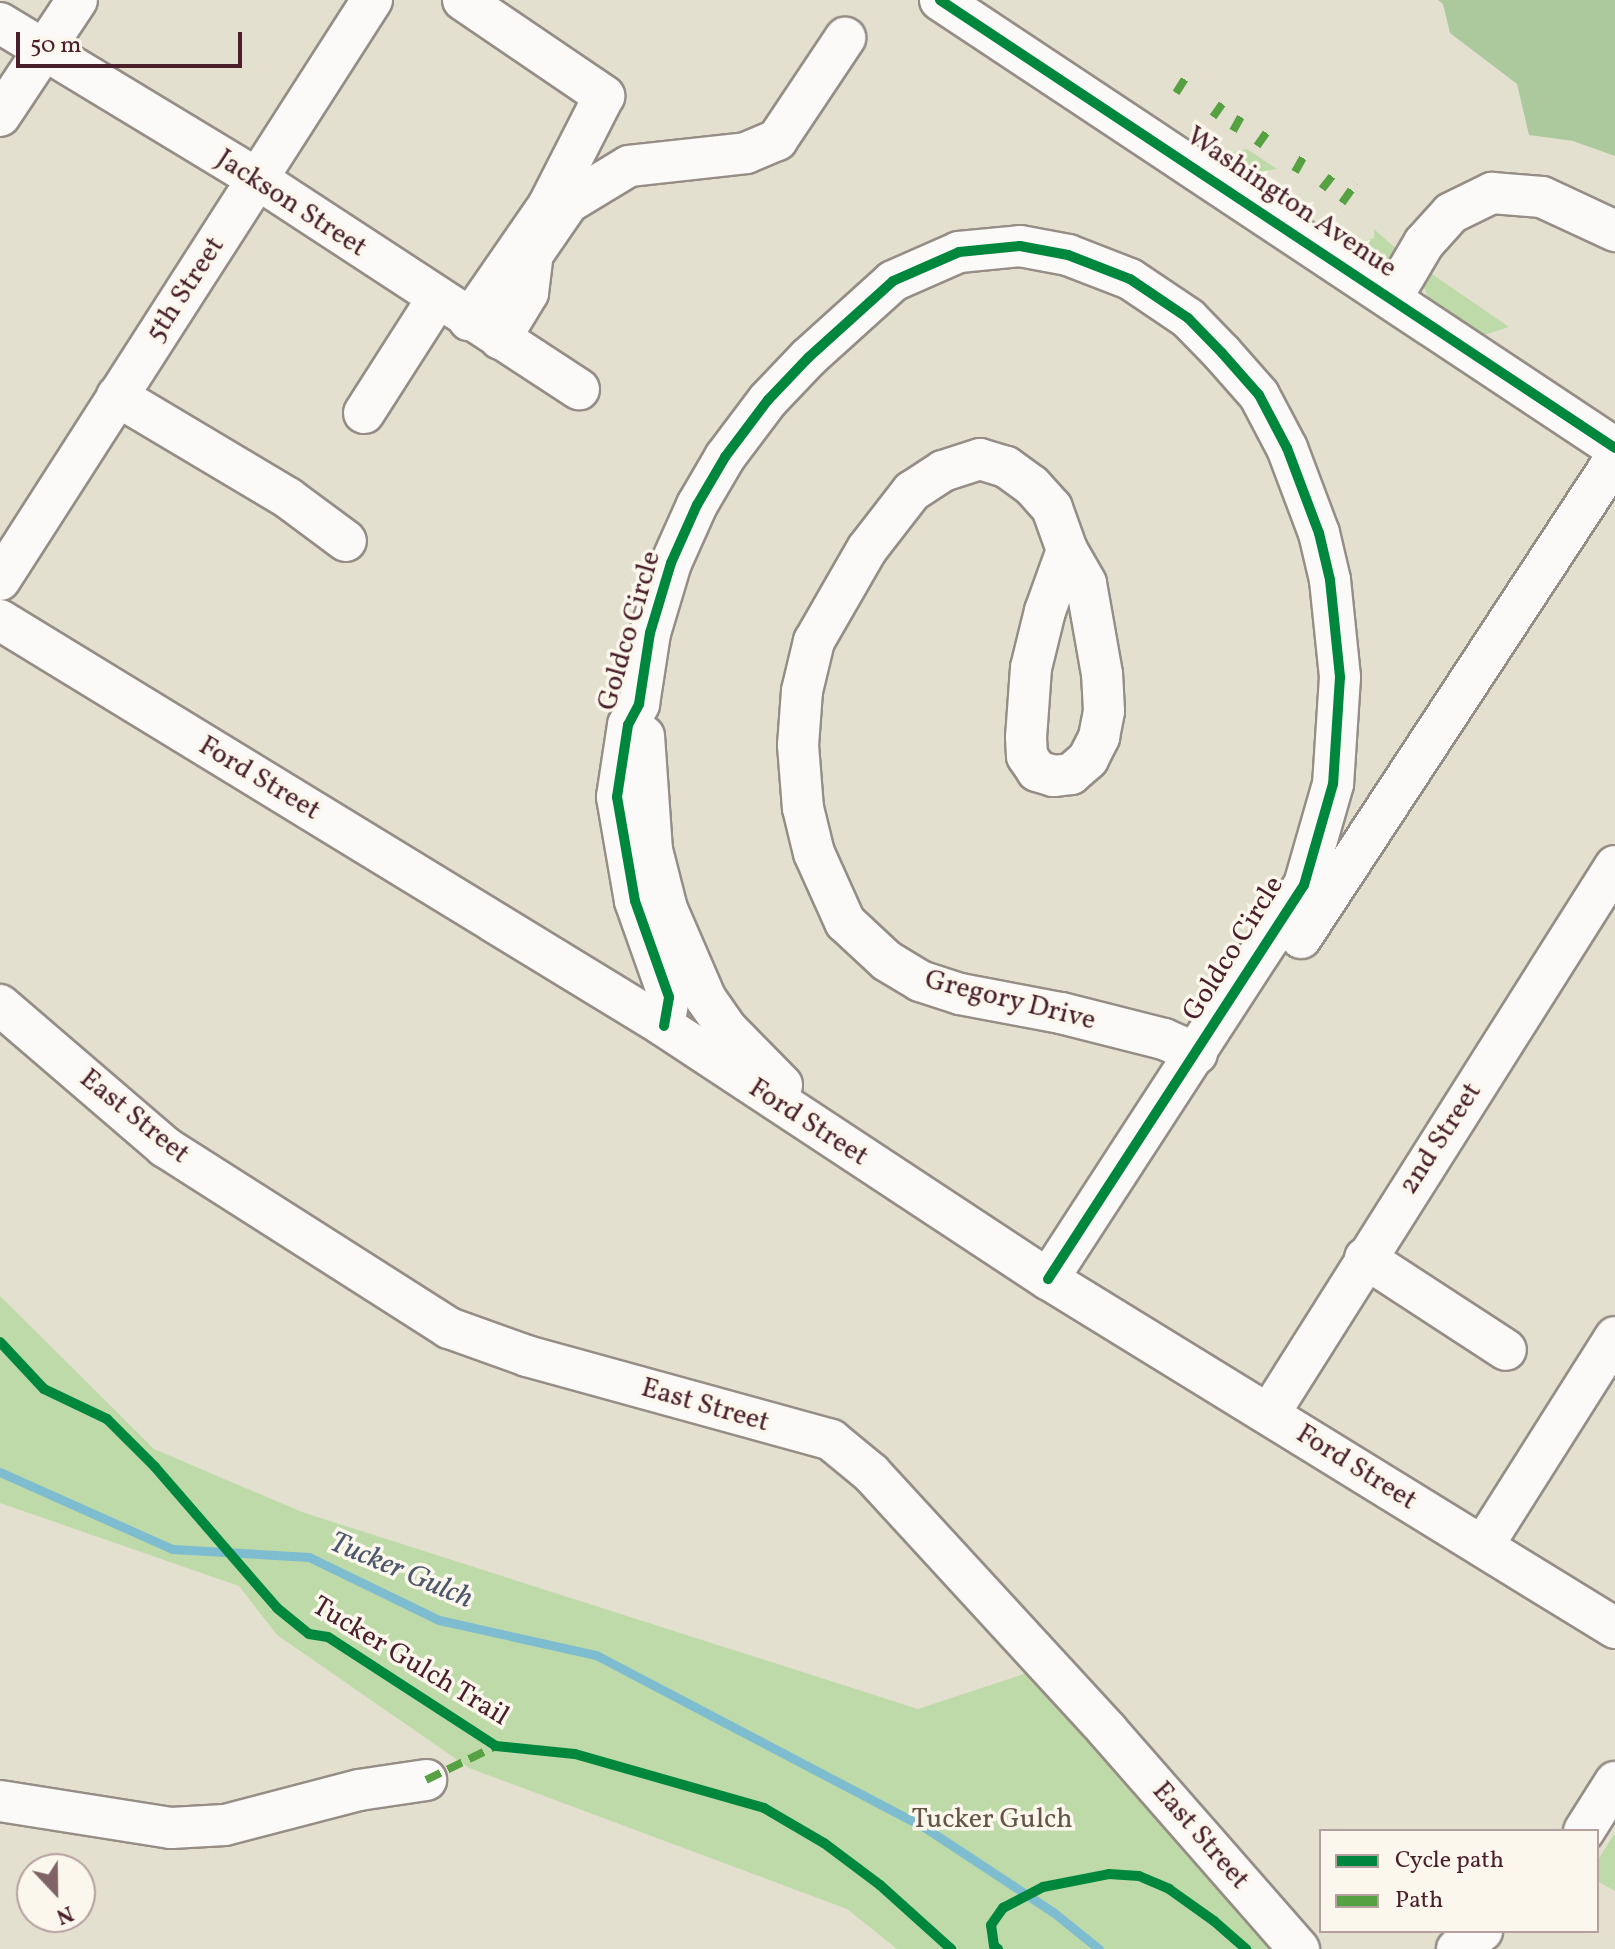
<!DOCTYPE html>
<html>
<head>
<meta charset="utf-8">
<style>
  body { margin:0 }
  #map { position:relative; width:1615px; height:1949px; overflow:hidden; background:#e4e0cf; font-family:Vollkorn,serif }
  div>[style] { position:absolute }
  .green>* { inset:0; background:#bedaa8 }
  .forest>* { inset:0; background:#acc99d }
  .stream>* { height:9px; margin:-4.5px; padding:0 4.5px; transform-origin:4.5px; border-radius:4.5px; background:#7ebcd0 }
  .roads { filter:drop-shadow(2px 0 #968d86) drop-shadow(-2px 0 #968d86) drop-shadow(0 2px #968d86) drop-shadow(0 -2px #968d86) }
  .minor>* { height:40px; margin:-20px; padding:0 20px; transform-origin:20px; border-radius:20px; background:#fbfaf8 }
  .quiet>* { height:8px; margin-top:-4px; transform-origin:0; background:repeating-linear-gradient(90deg,#56a243 0 16px,transparent 0 24px) }
  .cycleway>* { height:10px; margin:-5px; padding:0 5px; transform-origin:5px; border-radius:5px; background:#00873e }
  span { translate:-50% -50%; white-space:nowrap; text-align:center; line-height:1.15; -webkit-text-stroke:7px #fbf7ec; paint-order:stroke }
  .street-label { font-size:28px; color:#4a1f2b }
  .park-label { font-size:28px; color:#645647 }
  .water-label { font-size:30px; color:#4e586d; font-style:italic }
  .legend { position:absolute; left:1319px; top:1829px; width:280px; height:104px; box-sizing:border-box; background:#fbf7ec; border:2px solid #b4a19f; margin:0; padding:10px 14px; list-style:none; font-size:24px; color:#4a1f2b }
  .legend li { display:flex; align-items:center; gap:16px; height:40px }
  .legend b { width:40px; border:2px solid #b4a19f }
  .north { position:absolute; left:16px; top:1853px; width:80px; height:80px; box-sizing:border-box; background:#fbf7ec; border:2px solid #b4a19f; border-radius:50%; rotate:158deg; font-size:22px; font-weight:700; line-height:32px; text-align:center; color:#4a1f2b }
  .north::after { content:''; display:block; margin:auto; width:28px; height:36px; background:#806364; clip-path:polygon(50% 0,100% 100%,50% 72%,0 100%) }
  .scale { position:absolute; left:16px; top:32px; width:226px; height:36px; box-sizing:border-box; border:4px solid #4a1f2b; border-top:0; padding-left:10px; font-size:24px; line-height:28px; white-space:nowrap; color:#4a1f2b; -webkit-text-stroke:6px #fbf7ec; paint-order:stroke }
</style>
</head>
<body>
<div id="map">
  <div class="green">
    <div style="clip-path:polygon(1247px 149px,1277px 169px,1245px 175px,1214px 156px)"></div>
    <div style="clip-path:polygon(1374px 229px,1401px 253px,1393px 261px,1374px 260px,1350px 244px,1374px 238px)"></div>
    <div style="clip-path:polygon(1429px 272px,1509px 327px,1478px 337px,1428px 298px,1423px 285px)"></div>
    <div style="clip-path:polygon(0 1296px,154px 1449px,302px 1512px,918px 1709px,1033px 1671px,1280px 1949px,897px 1949px,847px 1909px,469px 1768px,277px 1635px,239px 1586px,0 1503px)"></div>
    <div style="clip-path:polygon(1615px 1833px,1615px 1891px,1597px 1881px,1597px 1861px)"></div>
  </div>
  <div class="forest">
    <div style="clip-path:polygon(1438px 0,1615px 0,1615px 156px,1573px 141px,1529px 135px,1517px 84px,1450px 33px,1443px 4px)"></div>
  </div>
  <div class="stream">
    <div style="left:0;top:1472px;width:188px;rotate:24.1deg"></div>
    <div style="left:172px;top:1549px;width:137px;rotate:3.3deg"></div>
    <div style="left:309px;top:1557px;width:144px;rotate:25.9deg"></div>
    <div style="left:439px;top:1620px;width:161px;rotate:12.6deg"></div>
    <div style="left:596px;top:1655px;width:374px;rotate:27.7deg"></div>
    <div style="left:927px;top:1829px;width:151px;rotate:33.4deg"></div>
    <div style="left:1053px;top:1912px;width:59px;rotate:38.8deg"></div>
  </div>
  <div class="roads">
    <div class="minor">
      <div style="left:463px;top:0;width:171px;rotate:34.2deg"></div>
      <div style="left:604px;top:96px;width:123px;rotate:117deg"></div>
      <div style="left:548px;top:206px;width:139px;rotate:124.7deg"></div>
      <div style="left:940px;top:0;width:810px;rotate:33.57deg"></div>
      <div style="left:0;top:23px;width:299px;rotate:31.2deg"></div>
      <div style="left:256px;top:178px;width:386px;rotate:33.2deg"></div>
      <div style="left:0;top:116px;width:139px;rotate:-56.4deg"></div>
      <div style="left:1391px;top:299px;width:65px;rotate:-59.5deg"></div>
      <div style="left:1424px;top:243px;width:40px;rotate:-48deg"></div>
      <div style="left:1451px;top:213px;width:46px;rotate:-26deg"></div>
      <div style="left:1492px;top:193px;width:50px;rotate:4.6deg"></div>
      <div style="left:1542px;top:197px;width:81px;rotate:25deg"></div>
      <div style="left:500px;top:339px;width:54px;rotate:-58.7deg"></div>
      <div style="left:528px;top:293px;width:39px;rotate:-83deg"></div>
      <div style="left:533px;top:254px;width:62px;rotate:-55.5deg"></div>
      <div style="left:568px;top:203px;width:71px;rotate:-31.2deg"></div>
      <div style="left:629px;top:166px;width:118px;rotate:-6.3deg"></div>
      <div style="left:746px;top:153px;width:34px;rotate:-23deg"></div>
      <div style="left:777px;top:140px;width:123px;rotate:-56.3deg"></div>
      <div style="left:117px;top:396px;width:199px;rotate:30.8deg"></div>
      <div style="left:288px;top:498px;width:72px;rotate:36.6deg"></div>
      <div style="left:364px;top:413px;width:135px;rotate:-57.4deg"></div>
      <div style="left:1067px;top:550px;width:65px;rotate:109.8deg"></div>
      <div style="left:1045px;top:611px;width:59px;rotate:103.8deg"></div>
      <div style="left:1031px;top:668px;width:69px;rotate:94.1deg"></div>
      <div style="left:1026px;top:737px;width:19px;rotate:87deg"></div>
      <div style="left:1027px;top:756px;width:18px;rotate:56deg"></div>
      <div style="left:1037px;top:771px;width:17px;rotate:17deg"></div>
      <div style="left:1053px;top:776px;width:18px;rotate:-6deg"></div>
      <div style="left:1071px;top:774px;width:23px;rotate:-41deg"></div>
      <div style="left:1088px;top:759px;width:25px;rotate:-63deg"></div>
      <div style="left:1099px;top:737px;width:26px;rotate:-79deg"></div>
      <div style="left:1104px;top:711px;width:37px;rotate:-93deg"></div>
      <div style="left:1102px;top:674px;width:92px;rotate:-100deg"></div>
      <div style="left:1086px;top:583px;width:38px;rotate:-120deg"></div>
      <div style="left:1067px;top:550px;width:45px;rotate:-109.7deg"></div>
      <div style="left:1052px;top:508px;width:31px;rotate:-132deg"></div>
      <div style="left:1031px;top:485px;width:31px;rotate:-144deg"></div>
      <div style="left:1006px;top:467px;width:27px;rotate:-163deg"></div>
      <div style="left:980px;top:459px;width:39px;rotate:162deg"></div>
      <div style="left:943px;top:471px;width:37px;rotate:147deg"></div>
      <div style="left:912px;top:491px;width:73px;rotate:127.8deg"></div>
      <div style="left:867px;top:549px;width:106px;rotate:119.9deg"></div>
      <div style="left:814px;top:641px;width:51px;rotate:103.5deg"></div>
      <div style="left:802px;top:691px;width:54px;rotate:94.2deg"></div>
      <div style="left:798px;top:745px;width:63px;rotate:85.5deg"></div>
      <div style="left:803px;top:808px;width:46px;rotate:76.3deg"></div>
      <div style="left:814px;top:853px;width:76px;rotate:65.8deg"></div>
      <div style="left:845px;top:922px;width:57px;rotate:42.9deg"></div>
      <div style="left:887px;top:961px;width:39px;rotate:31deg"></div>
      <div style="left:920px;top:981px;width:42px;rotate:18deg"></div>
      <div style="left:960px;top:994px;width:103px;rotate:10.7deg"></div>
      <div style="left:1061px;top:1013px;width:106px;rotate:14.2deg"></div>
      <div style="left:1164px;top:1039px;width:36px;rotate:24deg"></div>
      <div style="left:0;top:580px;width:689px;rotate:-57.32deg"></div>
      <div style="left:0;top:620px;width:778px;rotate:31.44deg"></div>
      <div style="left:664px;top:1026px;width:460px;rotate:33.4deg"></div>
      <div style="left:1048px;top:1279px;width:666px;rotate:31.61deg"></div>
      <div style="left:644px;top:736px;width:114px;rotate:86deg"></div>
      <div style="left:652px;top:850px;width:61px;rotate:75.7deg"></div>
      <div style="left:667px;top:909px;width:98px;rotate:66.6deg"></div>
      <div style="left:706px;top:999px;width:35px;rotate:55deg"></div>
      <div style="left:726px;top:1028px;width:80px;rotate:45.5deg"></div>
      <div style="left:1301px;top:938px;width:573px;rotate:-56.75deg"></div>
      <div style="left:0;top:1005px;width:218px;rotate:40.7deg"></div>
      <div style="left:165px;top:1147px;width:337px;rotate:32.5deg"></div>
      <div style="left:449px;top:1328px;width:83px;rotate:19.7deg"></div>
      <div style="left:527px;top:1356px;width:315px;rotate:15.4deg"></div>
      <div style="left:831px;top:1440px;width:52px;rotate:39.5deg"></div>
      <div style="left:871px;top:1473px;width:350px;rotate:47.4deg"></div>
      <div style="left:1108px;top:1731px;width:290px;rotate:48.8deg"></div>
      <div style="left:664px;top:1026px;width:29px;rotate:-80deg"></div>
      <div style="left:669px;top:997px;width:102px;rotate:-109.5deg"></div>
      <div style="left:635px;top:901px;width:106px;rotate:-99.8deg"></div>
      <div style="left:617px;top:797px;width:73px;rotate:-81.3deg"></div>
      <div style="left:628px;top:725px;width:24px;rotate:-62deg"></div>
      <div style="left:639px;top:704px;width:72px;rotate:-81.2deg"></div>
      <div style="left:650px;top:633px;width:73px;rotate:-73.3deg"></div>
      <div style="left:671px;top:563px;width:64px;rotate:-65.9deg"></div>
      <div style="left:697px;top:505px;width:56px;rotate:-59.7deg"></div>
      <div style="left:725px;top:457px;width:71px;rotate:-53deg"></div>
      <div style="left:768px;top:400px;width:59px;rotate:-46.4deg"></div>
      <div style="left:809px;top:357px;width:113px;rotate:-42.1deg"></div>
      <div style="left:893px;top:281px;width:72px;rotate:-23.7deg"></div>
      <div style="left:959px;top:252px;width:61px;rotate:-5.6deg"></div>
      <div style="left:1020px;top:246px;width:49px;rotate:10.6deg"></div>
      <div style="left:1068px;top:255px;width:66px;rotate:21.2deg"></div>
      <div style="left:1130px;top:279px;width:70px;rotate:33.9deg"></div>
      <div style="left:1188px;top:318px;width:49px;rotate:45.8deg"></div>
      <div style="left:1222px;top:353px;width:56px;rotate:48.6deg"></div>
      <div style="left:1259px;top:395px;width:60px;rotate:62.2deg"></div>
      <div style="left:1287px;top:448px;width:91px;rotate:69.4deg"></div>
      <div style="left:1319px;top:533px;width:48px;rotate:76.8deg"></div>
      <div style="left:1330px;top:580px;width:98px;rotate:84.1deg"></div>
      <div style="left:1340px;top:677px;width:107px;rotate:93.7deg"></div>
      <div style="left:1333px;top:784px;width:105px;rotate:106deg"></div>
      <div style="left:1304px;top:885px;width:470px;rotate:123deg"></div>
      <div style="left:1365px;top:1258px;width:168px;rotate:33.1deg"></div>
      <div style="left:1269px;top:1414px;width:648px;rotate:-57.73deg"></div>
      <div style="left:1483px;top:1546px;width:247px;rotate:-57.7deg"></div>
      <div style="left:0;top:1801px;width:173px;rotate:9deg"></div>
      <div style="left:171px;top:1828px;width:54px;rotate:-3.2deg"></div>
      <div style="left:225px;top:1825px;width:138px;rotate:-14.6deg"></div>
      <div style="left:359px;top:1790px;width:68px;rotate:-8.5deg"></div>
      <div style="left:1584px;top:1831px;width:58px;rotate:-57.7deg"></div>
      <div style="left:1457px;top:1949px;width:31px;rotate:-36deg"></div>
    </div>
  </div>
  <div class="quiet">
    <div style="left:1176px;top:93px;width:19px;rotate:-58deg"></div>
    <div style="left:1213px;top:117px;width:19px;rotate:-55deg"></div>
    <div style="left:1233px;top:131px;width:21px;rotate:-61deg"></div>
    <div style="left:1257px;top:146px;width:21px;rotate:-55deg"></div>
    <div style="left:1295px;top:172px;width:23px;rotate:-61deg"></div>
    <div style="left:1322px;top:189px;width:23px;rotate:-52deg"></div>
    <div style="left:1342px;top:203px;width:24px;rotate:-55deg"></div>
    <div style="left:426px;top:1780px;width:78px;rotate:-25.9deg"></div>
  </div>
  <div class="cycleway">
    <div style="left:940px;top:0;width:810px;rotate:33.57deg"></div>
    <div style="left:664px;top:1026px;width:29px;rotate:-80deg"></div>
    <div style="left:669px;top:997px;width:102px;rotate:-109.5deg"></div>
    <div style="left:635px;top:901px;width:106px;rotate:-99.8deg"></div>
    <div style="left:617px;top:797px;width:73px;rotate:-81.3deg"></div>
    <div style="left:628px;top:725px;width:24px;rotate:-62deg"></div>
    <div style="left:639px;top:704px;width:72px;rotate:-81.2deg"></div>
    <div style="left:650px;top:633px;width:73px;rotate:-73.3deg"></div>
    <div style="left:671px;top:563px;width:64px;rotate:-65.9deg"></div>
    <div style="left:697px;top:505px;width:56px;rotate:-59.7deg"></div>
    <div style="left:725px;top:457px;width:71px;rotate:-53deg"></div>
    <div style="left:768px;top:400px;width:59px;rotate:-46.4deg"></div>
    <div style="left:809px;top:357px;width:113px;rotate:-42.1deg"></div>
    <div style="left:893px;top:281px;width:72px;rotate:-23.7deg"></div>
    <div style="left:959px;top:252px;width:61px;rotate:-5.6deg"></div>
    <div style="left:1020px;top:246px;width:49px;rotate:10.6deg"></div>
    <div style="left:1068px;top:255px;width:66px;rotate:21.2deg"></div>
    <div style="left:1130px;top:279px;width:70px;rotate:33.9deg"></div>
    <div style="left:1188px;top:318px;width:49px;rotate:45.8deg"></div>
    <div style="left:1222px;top:353px;width:56px;rotate:48.6deg"></div>
    <div style="left:1259px;top:395px;width:60px;rotate:62.2deg"></div>
    <div style="left:1287px;top:448px;width:91px;rotate:69.4deg"></div>
    <div style="left:1319px;top:533px;width:48px;rotate:76.8deg"></div>
    <div style="left:1330px;top:580px;width:98px;rotate:84.1deg"></div>
    <div style="left:1340px;top:677px;width:107px;rotate:93.7deg"></div>
    <div style="left:1333px;top:784px;width:105px;rotate:106deg"></div>
    <div style="left:1304px;top:885px;width:470px;rotate:123deg"></div>
    <div style="left:0;top:1342px;width:64px;rotate:46.9deg"></div>
    <div style="left:44px;top:1389px;width:70px;rotate:25.5deg"></div>
    <div style="left:107px;top:1419px;width:68px;rotate:45deg"></div>
    <div style="left:155px;top:1467px;width:186px;rotate:49.1deg"></div>
    <div style="left:277px;top:1608px;width:41px;rotate:39.1deg"></div>
    <div style="left:309px;top:1634px;width:19px;rotate:9deg"></div>
    <div style="left:328px;top:1637px;width:200px;rotate:33deg"></div>
    <div style="left:496px;top:1746px;width:79px;rotate:5.8deg"></div>
    <div style="left:575px;top:1754px;width:197px;rotate:15.9deg"></div>
    <div style="left:764px;top:1808px;width:69px;rotate:30.3deg"></div>
    <div style="left:824px;top:1843px;width:70px;rotate:36.9deg"></div>
    <div style="left:880px;top:1885px;width:96px;rotate:42deg"></div>
    <div style="left:998px;top:1949px;width:5px;rotate:-143deg"></div>
    <div style="left:994px;top:1946px;width:21px;rotate:-98deg"></div>
    <div style="left:991px;top:1925px;width:21px;rotate:-55deg"></div>
    <div style="left:1003px;top:1908px;width:45px;rotate:-27.7deg"></div>
    <div style="left:1043px;top:1887px;width:67px;rotate:-11.1deg"></div>
    <div style="left:1109px;top:1874px;width:30px;rotate:4deg"></div>
    <div style="left:1139px;top:1876px;width:33px;rotate:23deg"></div>
    <div style="left:1169px;top:1889px;width:55px;rotate:35.4deg"></div>
    <div style="left:1214px;top:1921px;width:43px;rotate:41.2deg"></div>
  </div>
  <div class="street-label">
    <span style="left:1291px;top:203px;rotate:34deg">Washington Avenue</span>
    <span style="left:291px;top:204px;rotate:33deg">Jackson Street</span>
    <span style="left:186px;top:290px;rotate:-57deg">5th Street</span>
    <span style="left:630px;top:631px;rotate:-74deg">Goldco Circle</span>
    <span style="left:259px;top:779px;rotate:31deg">Ford Street</span>
    <span style="left:1234px;top:949px;rotate:-58deg">Goldco Circle</span>
    <span style="left:1010px;top:1001px;rotate:14deg">Gregory Drive</span>
    <span style="left:134px;top:1117px;rotate:39deg">East Street</span>
    <span style="left:808px;top:1123px;rotate:33deg">Ford Street</span>
    <span style="left:1441px;top:1139px;rotate:-57deg">2nd Street</span>
    <span style="left:705px;top:1406px;rotate:16deg">East Street</span>
    <span style="left:1356px;top:1468px;rotate:32deg">Ford Street</span>
    <span style="left:410px;top:1662px;rotate:31deg">Tucker Gulch Trail</span>
    <span style="left:1200px;top:1836px;rotate:49deg">East Street</span>
  </div>
  <div class="park-label">
    <span style="left:992px;top:1820px">Tucker Gulch</span>
  </div>
  <div class="water-label">
    <span style="left:401px;top:1571px;rotate:23deg">Tucker Gulch</span>
  </div>
  <ul class="legend">
  <li><b style="height:10px;background:#00873e"></b>Cycle path</li>
  <li><b style="height:10px;background:#56a243"></b>Path</li>
  </ul>
  <div class="north">N</div>
  <div class="scale">50 m</div>
</div>
</body>
</html>
